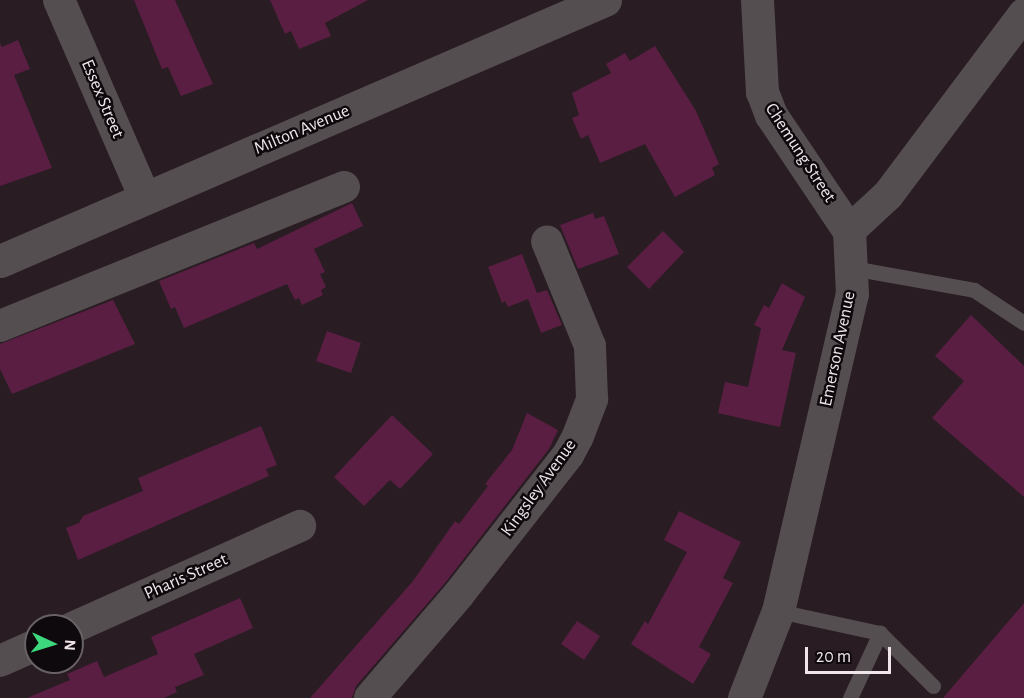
<!DOCTYPE html>
<html>
<head>
<meta charset="utf-8">
<style>
  body { margin:0 }
  #map { position:relative; width:1024px; height:698px; overflow:hidden; background:#291c23; font-family:"Alegreya Sans",sans-serif }
  div>[style] { position:absolute }
  .building>* { inset:0; background:#591e42 }
  .service>* { height:15px; margin:-7.5px; padding:0 7.5px; transform-origin:7.5px; border-radius:7.5px; background:#554e51 }
  .minor>* { height:32px; margin:-16px; padding:0 16px; transform-origin:16px; border-radius:16px; background:#554e51 }
  .tertiary>* { height:33px; margin:-16.5px; padding:0 16.5px; transform-origin:16.5px; border-radius:16.5px; background:#554e51 }
  span { translate:-50% -50%; white-space:nowrap; text-align:center; line-height:1.15; -webkit-text-stroke:5px #0e090c; paint-order:stroke }
  .street-label { font-size:18px; color:#efe5ea }
  .north { position:absolute; left:24px; top:614px; width:60px; height:60px; box-sizing:border-box; background:#0e090c; border:2px solid #686165; border-radius:50%; rotate:94deg; font-size:16px; font-weight:700; line-height:24px; text-align:center; color:#efe5ea }
  .north::after { content:''; display:block; margin:auto; width:21px; height:27px; background:#3dd77e; clip-path:polygon(50% 0,100% 100%,50% 72%,0 100%) }
  .scale { position:absolute; left:805px; top:647px; width:86px; height:27px; box-sizing:border-box; border:3px solid #efe5ea; border-top:0; padding-left:8px; font-size:18px; line-height:21px; white-space:nowrap; color:#efe5ea; -webkit-text-stroke:4px #0e090c; paint-order:stroke }
</style>
</head>
<body>
<div id="map">
  <div class="building">
    <div style="clip-path:polygon(134px 0,175px 0,213px 84px,181px 96px,168px 67px,162px 69px)"></div>
    <div style="clip-path:polygon(270px 0,368px 0,325px 23px,331px 36px,299px 49px,291px 31px,285px 34px)"></div>
    <div style="clip-path:polygon(18px 40px,30px 69px,14px 75px,52px 168px,0 186px,0 43px,2px 47px)"></div>
    <div style="clip-path:polygon(655px 46px,696px 111px,719px 164px,712px 168px,715px 175px,675px 197px,645px 144px,600px 163px,588px 135px,581px 139px,572px 118px,579px 115px,572px 93px,611px 73px,606px 64px,625px 53px,630px 61px)"></div>
    <div style="clip-path:polygon(352px 203px,363px 226px,314px 249px,325px 272px,320px 274px,326px 287px,321px 290px,323px 295px,302px 305px,299px 298px,295px 300px,287px 284px,184px 328px,175px 307px,171px 309px,159px 281px,254px 243px,257px 249px)"></div>
    <div style="clip-path:polygon(593px 213px,595px 219px,604px 216px,619px 254px,578px 269px,560px 225px)"></div>
    <div style="clip-path:polygon(663px 231px,684px 252px,649px 289px,627px 267px)"></div>
    <div style="clip-path:polygon(522px 254px,537px 293px,547px 290px,562px 325px,541px 333px,528px 299px,508px 307px,505px 301px,502px 303px,488px 267px)"></div>
    <div style="clip-path:polygon(782px 283px,805px 297px,782px 350px,796px 353px,780px 427px,718px 413px,725px 382px,748px 387px,761px 328px,754px 325px,764px 305px,769px 308px)"></div>
    <div style="clip-path:polygon(113px 300px,135px 344px,12px 394px,0 369px,0 344px)"></div>
    <div style="clip-path:polygon(971px 315px,1024px 366px,1024px 497px,932px 418px,964px 381px,935px 356px)"></div>
    <div style="clip-path:polygon(327px 331px,361px 343px,351px 373px,316px 361px)"></div>
    <div style="clip-path:polygon(527px 413px,558px 430px,549px 449px,445px 583px,356px 686px,352px 698px,310px 698px,413px 581px,455px 521px,459px 524px,488px 486px,485px 484px,512px 450px)"></div>
    <div style="clip-path:polygon(392px 415px,433px 454px,400px 489px,390px 480px,364px 506px,334px 477px)"></div>
    <div style="clip-path:polygon(261px 426px,277px 465px,266px 469px,269px 476px,78px 560px,66px 528px,79px 523px,83px 516px,143px 491px,138px 478px)"></div>
    <div style="clip-path:polygon(679px 511px,741px 542px,723px 578px,733px 583px,699px 647px,711px 654px,693px 684px,631px 644px,645px 621px,648px 624px,687px 552px,664px 540px)"></div>
    <div style="clip-path:polygon(240px 598px,253px 628px,194px 654px,204px 675px,175px 687px,177px 692px,164px 698px,27px 698px,70px 680px,67px 674px,97px 661px,104px 677px,158px 654px,151px 637px)"></div>
    <div style="clip-path:polygon(1024px 603px,1024px 698px,943px 698px)"></div>
    <div style="clip-path:polygon(577px 621px,600px 636px,584px 660px,561px 644px)"></div>
  </div>
  <div class="service">
    <div style="left:852px;top:268px;width:124px;rotate:10.2deg"></div>
    <div style="left:974px;top:290px;width:60px;rotate:33.4deg"></div>
    <div style="left:778px;top:611px;width:104px;rotate:12.2deg"></div>
    <div style="left:880px;top:633px;width:75px;rotate:45deg"></div>
    <div style="left:850px;top:698px;width:72px;rotate:-65.2deg"></div>
  </div>
  <div class="minor">
    <div style="left:59px;top:0;width:216px;rotate:66.5deg"></div>
    <div style="left:849px;top:231px;width:53px;rotate:-42.7deg"></div>
    <div style="left:888px;top:195px;width:226px;rotate:-53.1deg"></div>
    <div style="left:0;top:326px;width:371px;rotate:-22deg"></div>
    <div style="left:72px;top:628px;width:250px;rotate:-24.1deg"></div>
    <div style="left:0;top:661px;width:39px;rotate:-24deg"></div>
    <div style="left:370px;top:698px;width:137px;rotate:-49.4deg"></div>
    <div style="left:459px;top:594px;width:177px;rotate:-51.9deg"></div>
    <div style="left:568px;top:455px;width:21px;rotate:-62deg"></div>
    <div style="left:578px;top:436px;width:40px;rotate:-69deg"></div>
    <div style="left:592px;top:399px;width:53px;rotate:-92.2deg"></div>
    <div style="left:590px;top:346px;width:113px;rotate:-112.3deg"></div>
  </div>
  <div class="tertiary">
    <div style="left:0;top:261px;width:659px;rotate:-23.34deg"></div>
    <div style="left:744px;top:698px;width:93px;rotate:-68.7deg"></div>
    <div style="left:778px;top:611px;width:326px;rotate:-76.9deg"></div>
    <div style="left:852px;top:294px;width:63px;rotate:-92.7deg"></div>
    <div style="left:849px;top:231px;width:140px;rotate:-123.9deg"></div>
    <div style="left:771px;top:115px;width:25px;rotate:-111deg"></div>
    <div style="left:762px;top:92px;width:92px;rotate:-93.1deg"></div>
  </div>
  <div class="street-label">
    <span style="left:102px;top:99px;rotate:67deg">Essex Street</span>
    <span style="left:302px;top:130px;rotate:-23deg">Milton Avenue</span>
    <span style="left:800px;top:153px;rotate:57deg">Chemung Street</span>
    <span style="left:838px;top:349px;rotate:-78deg">Emerson Avenue</span>
    <span style="left:539px;top:488px;rotate:-54deg">Kingsley Avenue</span>
    <span style="left:186px;top:577px;rotate:-24deg">Pharis Street</span>
  </div>
  <div class="north">N</div>
  <div class="scale">20 m</div>
</div>
</body>
</html>
